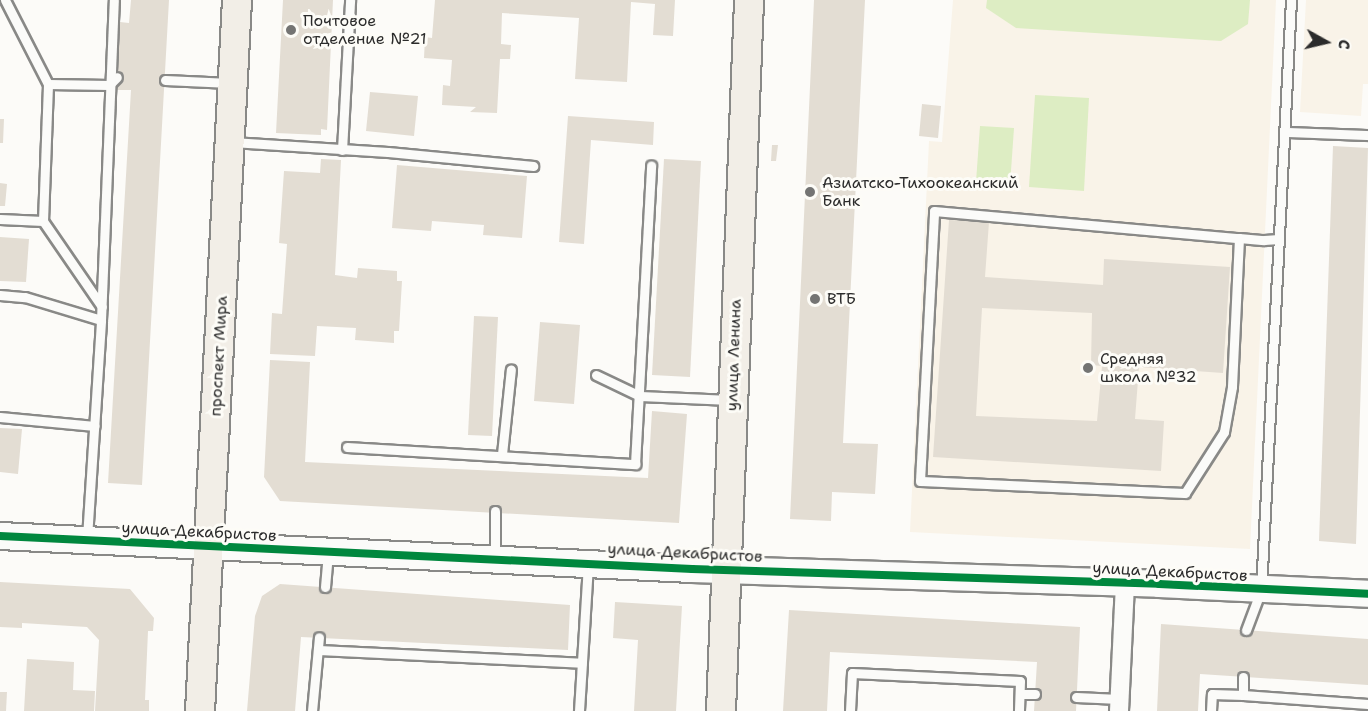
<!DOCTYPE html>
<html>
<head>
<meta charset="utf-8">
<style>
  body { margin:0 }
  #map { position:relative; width:1368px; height:711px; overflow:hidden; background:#fcfbf8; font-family:"Shantell Sans",sans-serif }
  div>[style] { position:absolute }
  .built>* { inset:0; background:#f9f3e8 }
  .green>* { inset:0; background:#ddedc3 }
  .building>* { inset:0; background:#e3ddd3 }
  .roads { filter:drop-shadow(2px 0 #898987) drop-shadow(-2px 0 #898987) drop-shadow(0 2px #898987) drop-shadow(0 -2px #898987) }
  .lane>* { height:9px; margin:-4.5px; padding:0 4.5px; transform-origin:4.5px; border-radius:4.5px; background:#fbfbf9 }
  .street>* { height:18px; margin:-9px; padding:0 9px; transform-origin:9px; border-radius:9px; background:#fbfbf9 }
  .secondary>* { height:26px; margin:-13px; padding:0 13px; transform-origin:13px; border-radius:13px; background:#fbfbf9 }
  .primary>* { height:28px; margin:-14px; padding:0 14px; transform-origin:14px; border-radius:14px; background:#f2eee7 }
  .cycleway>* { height:8px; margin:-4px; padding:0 4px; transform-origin:4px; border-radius:4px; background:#00873e }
  .dots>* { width:16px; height:16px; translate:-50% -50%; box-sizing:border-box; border:3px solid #fdfcf7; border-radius:50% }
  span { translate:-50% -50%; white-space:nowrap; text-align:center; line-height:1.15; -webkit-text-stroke:6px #fdfcf7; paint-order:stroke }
  .poi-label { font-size:16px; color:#2b2b2b }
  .left { translate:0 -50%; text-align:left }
  .street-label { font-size:16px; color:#2b2b2b }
  .north { position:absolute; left:1296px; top:12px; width:60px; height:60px; -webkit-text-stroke:4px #fdfcf7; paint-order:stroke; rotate:98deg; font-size:16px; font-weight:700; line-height:24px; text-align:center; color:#2b2b2b }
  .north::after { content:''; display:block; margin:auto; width:21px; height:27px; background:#2b2b2b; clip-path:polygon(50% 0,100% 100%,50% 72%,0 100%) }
</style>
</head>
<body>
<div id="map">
  <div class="built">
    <div style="clip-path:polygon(953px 0,1276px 0,1250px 549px,910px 532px,929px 141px,942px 142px)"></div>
    <div style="clip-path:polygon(1306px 0,1368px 0,1368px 84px,1363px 84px,1361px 116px,1300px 112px)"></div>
  </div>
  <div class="green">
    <div style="clip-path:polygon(987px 0,1250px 0,1248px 24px,1221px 41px,1016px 28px,986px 8px)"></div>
    <div style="clip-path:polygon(1035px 95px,1089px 98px,1084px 191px,1029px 187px)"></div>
    <div style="clip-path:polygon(980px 126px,1014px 128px,1010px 185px,976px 182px)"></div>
  </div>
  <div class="building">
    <div style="clip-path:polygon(131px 0,169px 0,142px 485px,108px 483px,131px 90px,117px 90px,120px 22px,129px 23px)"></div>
    <div style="clip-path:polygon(283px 0,333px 0,327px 130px,321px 129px,321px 135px,276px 133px)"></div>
    <div style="clip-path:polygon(435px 0,675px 0,673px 36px,653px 35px,655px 4px,631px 2px,627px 82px,575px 79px,579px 18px,502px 13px,501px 44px,511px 45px,510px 59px,500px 59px,497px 113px,470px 112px,476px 107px,442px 105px,443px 85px,450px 86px,452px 60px,424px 58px,425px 37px,432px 38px)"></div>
    <div style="clip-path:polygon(814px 0,865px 0,843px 443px,878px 444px,875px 494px,832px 492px,831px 521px,790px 519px)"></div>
    <div style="clip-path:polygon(370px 92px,418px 96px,414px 136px,366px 131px)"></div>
    <div style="clip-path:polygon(922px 104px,941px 106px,938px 138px,919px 136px)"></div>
    <div style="clip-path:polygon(568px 116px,654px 122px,653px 145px,591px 140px,584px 244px,559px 242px)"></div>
    <div style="clip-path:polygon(0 119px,4px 119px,3px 143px,0 143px)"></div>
    <div style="clip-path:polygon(772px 145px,778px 145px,776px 161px,771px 161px)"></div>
    <div style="clip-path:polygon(1333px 146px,1368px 148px,1356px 544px,1319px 541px)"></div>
    <div style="clip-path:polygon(321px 159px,341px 160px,335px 275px,357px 278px,358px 268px,397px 271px,397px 281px,402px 281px,399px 331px,394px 331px,394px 343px,355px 340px,356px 328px,317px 326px,315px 356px,270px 354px,272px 313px,282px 314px,287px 244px,279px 243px,284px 171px,320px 173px)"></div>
    <div style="clip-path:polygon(664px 159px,701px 161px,690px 377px,652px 375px)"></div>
    <div style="clip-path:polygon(397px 165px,527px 176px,522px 238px,483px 235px,484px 225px,432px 221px,431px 231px,392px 228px)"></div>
    <div style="clip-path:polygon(0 183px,7px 184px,5px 206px,0 206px)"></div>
    <div style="clip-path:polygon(evenodd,949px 220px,989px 222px,985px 277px,1103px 285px,1104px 259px,1230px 267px,1223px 373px,1139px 367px,1135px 419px,1164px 421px,1161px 471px,933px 457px,949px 220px,982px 308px,1092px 313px,1091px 365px,1102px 366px,1097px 421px,976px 416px,982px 308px)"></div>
    <div style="clip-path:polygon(0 237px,29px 239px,26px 282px,0 281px)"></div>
    <div style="clip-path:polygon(474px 316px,498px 317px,492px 436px,468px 435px)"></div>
    <div style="clip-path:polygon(540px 322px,580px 325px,574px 404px,534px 401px)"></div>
    <div style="clip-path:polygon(270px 360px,310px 362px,305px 462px,648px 478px,652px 411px,687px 414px,679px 523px,280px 501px,264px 477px)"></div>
    <div style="clip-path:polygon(0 428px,22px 429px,18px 474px,0 472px)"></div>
    <div style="clip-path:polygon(0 582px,130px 589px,154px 618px,153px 631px,148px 631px,145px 700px,149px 700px,149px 711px,95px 711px,99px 640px,87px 627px,22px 623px,22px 628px,0 627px)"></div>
    <div style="clip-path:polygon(280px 584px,570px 605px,568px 650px,301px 637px,295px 711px,247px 711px,255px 616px,262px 596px)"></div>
    <div style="clip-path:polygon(615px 602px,682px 606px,676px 711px,634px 711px,638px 640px,613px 638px)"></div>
    <div style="clip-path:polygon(789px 610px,1080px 627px,1076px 711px,1034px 711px,1037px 662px,830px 652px,827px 711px,783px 711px)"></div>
    <div style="clip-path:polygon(1161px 624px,1368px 639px,1368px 685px,1200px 674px,1198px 711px,1157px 711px)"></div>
    <div style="clip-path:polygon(27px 659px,74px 662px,73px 690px,95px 691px,94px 711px,24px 711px)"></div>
    <div style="clip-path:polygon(0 692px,7px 692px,6px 711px,0 711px)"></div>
  </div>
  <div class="roads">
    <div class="lane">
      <div style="left:5px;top:0;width:94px;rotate:62.9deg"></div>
      <div style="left:48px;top:84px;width:61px;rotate:0.9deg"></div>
      <div style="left:109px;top:85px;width:11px;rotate:-45deg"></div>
      <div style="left:165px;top:80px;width:65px;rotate:2.6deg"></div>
      <div style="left:1286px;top:132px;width:82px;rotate:2.1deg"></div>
      <div style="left:232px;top:142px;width:156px;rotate:3.7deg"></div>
      <div style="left:388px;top:152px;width:146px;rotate:5.5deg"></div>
      <div style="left:342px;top:150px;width:150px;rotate:-86.9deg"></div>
      <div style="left:0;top:219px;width:43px;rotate:2.7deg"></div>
      <div style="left:43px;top:221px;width:104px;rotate:55.5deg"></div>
      <div style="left:43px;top:221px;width:137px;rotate:-87.9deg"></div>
      <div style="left:1239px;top:238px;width:149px;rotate:92.7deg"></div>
      <div style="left:1232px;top:387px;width:46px;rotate:100.1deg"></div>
      <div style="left:1224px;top:432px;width:72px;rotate:122.6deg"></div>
      <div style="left:1185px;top:493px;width:265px;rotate:-177.4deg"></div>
      <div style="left:920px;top:481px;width:270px;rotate:-87deg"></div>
      <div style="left:934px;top:211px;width:306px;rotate:5.1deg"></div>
      <div style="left:1239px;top:238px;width:25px;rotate:5deg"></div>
      <div style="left:1264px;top:240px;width:15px;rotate:-4deg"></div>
      <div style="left:0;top:295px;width:25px;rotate:5deg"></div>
      <div style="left:25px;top:297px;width:79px;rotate:16.8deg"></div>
      <div style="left:596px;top:375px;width:49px;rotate:25.5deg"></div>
      <div style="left:640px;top:396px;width:90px;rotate:2.5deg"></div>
      <div style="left:0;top:417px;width:95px;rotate:5.4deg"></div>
      <div style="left:347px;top:447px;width:289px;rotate:3.4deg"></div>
      <div style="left:635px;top:464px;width:299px;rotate:-86.9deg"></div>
      <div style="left:502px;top:454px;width:85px;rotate:-84deg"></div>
      <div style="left:87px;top:538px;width:218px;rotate:-86.3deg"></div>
      <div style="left:101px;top:320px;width:320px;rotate:-87.7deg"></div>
      <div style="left:495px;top:557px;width:46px;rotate:-90deg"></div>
      <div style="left:325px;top:587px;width:33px;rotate:-85deg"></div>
      <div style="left:1246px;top:630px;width:43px;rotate:-69.4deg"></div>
      <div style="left:1261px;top:590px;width:591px;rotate:-87.09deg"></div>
      <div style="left:318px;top:650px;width:264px;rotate:2.8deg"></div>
      <div style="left:1020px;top:694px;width:15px"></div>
      <div style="left:1243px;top:695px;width:125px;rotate:4.1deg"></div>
      <div style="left:1076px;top:697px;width:43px;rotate:2.7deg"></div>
      <div style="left:312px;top:711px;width:74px;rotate:-84.6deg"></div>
      <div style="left:579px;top:711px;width:146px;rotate:-86.5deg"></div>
      <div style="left:850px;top:711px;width:38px;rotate:-87deg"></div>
      <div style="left:852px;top:673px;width:168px;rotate:2.7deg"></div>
      <div style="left:1020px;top:681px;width:30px;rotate:92deg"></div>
      <div style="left:1211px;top:711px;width:17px;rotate:-87deg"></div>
      <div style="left:1212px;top:694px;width:31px;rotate:2deg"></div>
      <div style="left:1243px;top:695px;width:18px;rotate:-90deg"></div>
    </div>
    <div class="street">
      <div style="left:1119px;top:711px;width:128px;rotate:-87.3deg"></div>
    </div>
    <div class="secondary">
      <div style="left:0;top:536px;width:693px;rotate:2.73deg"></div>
      <div style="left:692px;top:569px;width:467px;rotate:1.8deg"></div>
      <div style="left:1159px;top:584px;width:209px;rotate:2.7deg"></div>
    </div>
    <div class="primary">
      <div style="left:200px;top:711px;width:712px;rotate:-87.02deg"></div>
      <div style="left:721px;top:711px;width:712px;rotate:-87.74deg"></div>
    </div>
  </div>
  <div class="cycleway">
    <div style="left:0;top:536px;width:693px;rotate:2.73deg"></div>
    <div style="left:692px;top:569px;width:467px;rotate:1.8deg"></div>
    <div style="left:1159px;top:584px;width:209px;rotate:2.7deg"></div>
  </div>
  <div class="dots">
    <div style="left:291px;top:30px;background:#747473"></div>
    <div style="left:810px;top:192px;background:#747473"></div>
    <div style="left:815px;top:299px;background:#747473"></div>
    <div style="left:1088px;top:368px;background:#747473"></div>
  </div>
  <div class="poi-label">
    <span class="left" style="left:303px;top:30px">Почтовое<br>отделение №21</span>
    <span class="left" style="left:822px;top:192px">Азиатско-Тихоокеанский<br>Банк</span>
    <span class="left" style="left:827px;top:299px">ВТБ</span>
    <span class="left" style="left:1100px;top:368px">Средняя<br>школа №32</span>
  </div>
  <div class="street-label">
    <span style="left:734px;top:355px;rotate:-88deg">улица Ленина</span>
    <span style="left:219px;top:356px;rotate:-87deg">проспект Мира</span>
    <span style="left:199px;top:532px;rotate:3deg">улица Декабристов</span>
    <span style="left:685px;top:553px;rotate:3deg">улица Декабристов</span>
    <span style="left:1170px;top:572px;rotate:3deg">улица Декабристов</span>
  </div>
  <div class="north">С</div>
</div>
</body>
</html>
